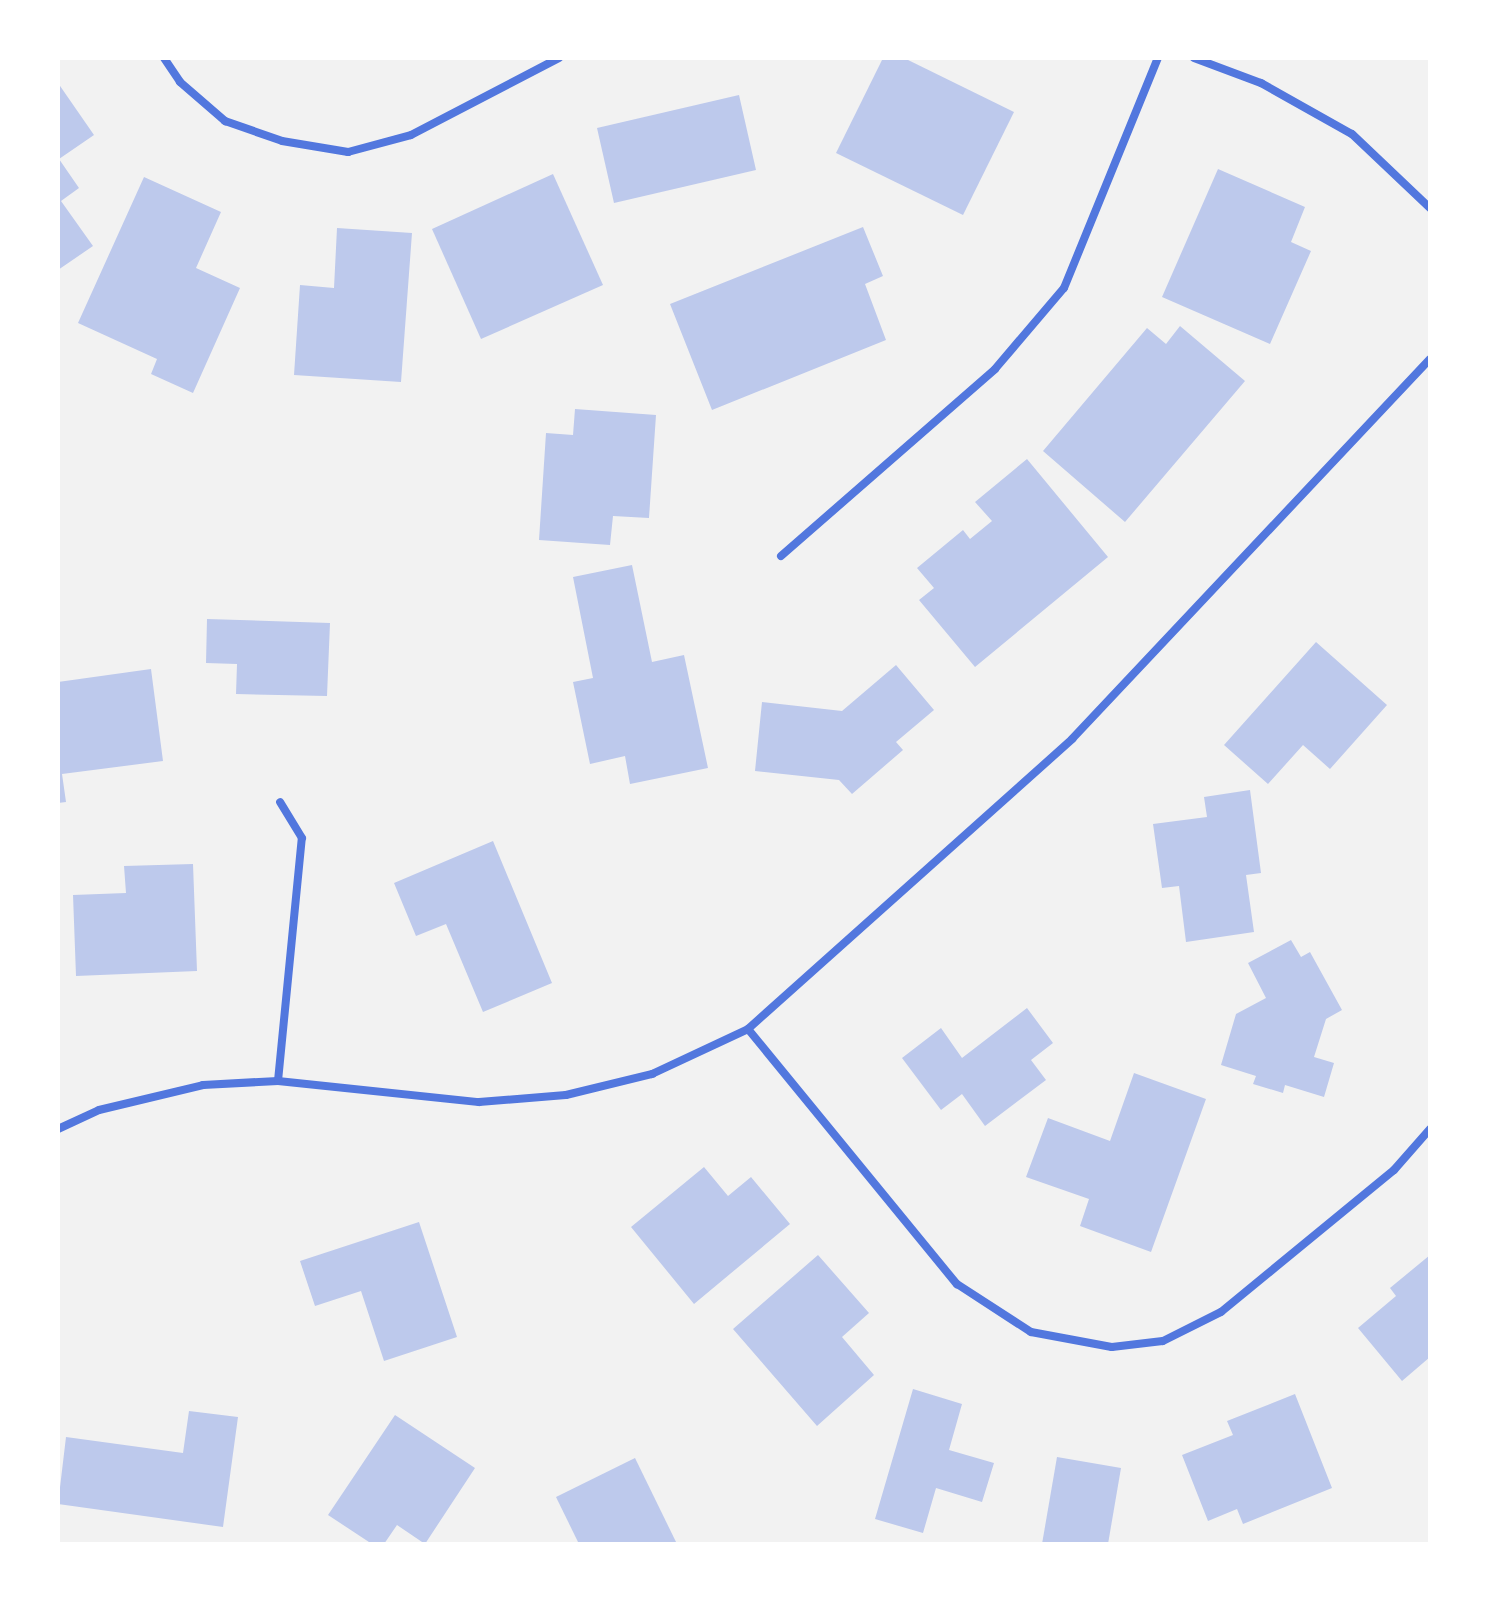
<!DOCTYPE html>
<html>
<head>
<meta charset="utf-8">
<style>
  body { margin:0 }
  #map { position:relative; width:1488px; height:1602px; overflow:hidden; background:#f2f2f2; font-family:"Golos Text",sans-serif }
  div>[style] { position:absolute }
  .building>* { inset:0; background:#bdc9ec }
  .minor>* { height:8px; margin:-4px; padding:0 4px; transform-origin:4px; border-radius:4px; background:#5277de }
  span { translate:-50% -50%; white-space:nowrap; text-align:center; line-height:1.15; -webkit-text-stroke:8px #fff; paint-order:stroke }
  .frame { position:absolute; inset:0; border:60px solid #fff; pointer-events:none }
</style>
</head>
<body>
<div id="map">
  <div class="building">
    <div style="clip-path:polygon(883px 58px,904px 58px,1014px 112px,963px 215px,836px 153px)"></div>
    <div style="clip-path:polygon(58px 83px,94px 135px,59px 159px,79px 188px,61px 201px,93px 246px,58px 270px)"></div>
    <div style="clip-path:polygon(739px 95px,756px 170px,614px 203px,597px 128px)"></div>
    <div style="clip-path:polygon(1218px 169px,1305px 207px,1291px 242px,1311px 251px,1270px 344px,1162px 297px)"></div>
    <div style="clip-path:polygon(553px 174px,603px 285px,481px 339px,432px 229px)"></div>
    <div style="clip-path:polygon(144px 177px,221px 212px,196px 268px,240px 288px,193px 393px,151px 374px,157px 359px,78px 323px)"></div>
    <div style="clip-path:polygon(863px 227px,883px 276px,865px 284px,886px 340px,712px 410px,670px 304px)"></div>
    <div style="clip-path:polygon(337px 228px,412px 233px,401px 382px,294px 375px,300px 285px,334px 288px)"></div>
    <div style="clip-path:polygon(1180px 326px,1245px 381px,1125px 522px,1043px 451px,1147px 328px,1166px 344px)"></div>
    <div style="clip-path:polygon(575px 409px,656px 415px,649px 518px,613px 516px,610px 545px,539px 540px,546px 433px,573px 435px)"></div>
    <div style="clip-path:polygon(1027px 459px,1108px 557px,975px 667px,919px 600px,934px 588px,917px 568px,963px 530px,970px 539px,992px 521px,975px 502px)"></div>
    <div style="clip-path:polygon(632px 565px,652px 662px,684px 655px,708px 768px,630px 784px,625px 756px,590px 764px,573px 682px,593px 678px,573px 577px)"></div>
    <div style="clip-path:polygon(207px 619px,330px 623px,327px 696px,236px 694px,237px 664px,206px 663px)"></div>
    <div style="clip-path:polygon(1316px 642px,1387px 705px,1330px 769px,1303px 745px,1268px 784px,1224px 745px)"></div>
    <div style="clip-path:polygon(896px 665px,934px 710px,896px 742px,903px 750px,852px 794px,839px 780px,755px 771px,762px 702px,842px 711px)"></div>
    <div style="clip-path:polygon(151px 669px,163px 761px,62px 774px,66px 802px,58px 803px,58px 682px)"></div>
    <div style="clip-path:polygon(1250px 790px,1261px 873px,1246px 875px,1254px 932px,1186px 942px,1179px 886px,1162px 888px,1153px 824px,1207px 817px,1204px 797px)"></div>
    <div style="clip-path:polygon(493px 841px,552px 983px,483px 1012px,446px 924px,416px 936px,394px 883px)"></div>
    <div style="clip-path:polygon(193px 864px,197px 971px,76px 976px,73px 895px,126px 893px,124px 866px)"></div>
    <div style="clip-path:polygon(1291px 940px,1301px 957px,1310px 952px,1342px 1010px,1326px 1019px,1314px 1057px,1334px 1063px,1324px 1097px,1285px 1085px,1283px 1093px,1253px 1084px,1256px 1076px,1221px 1065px,1236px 1014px,1266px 998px,1248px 963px)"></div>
    <div style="clip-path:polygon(1027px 1008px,1053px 1043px,1031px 1060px,1046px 1080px,985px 1126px,962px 1094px,941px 1110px,902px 1058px,941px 1028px,962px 1058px)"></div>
    <div style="clip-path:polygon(1134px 1073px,1206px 1099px,1151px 1252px,1080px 1226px,1089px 1199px,1026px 1177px,1048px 1118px,1110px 1141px)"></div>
    <div style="clip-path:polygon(704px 1167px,728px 1196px,751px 1177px,790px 1224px,694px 1304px,631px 1227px)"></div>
    <div style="clip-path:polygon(419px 1222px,457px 1337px,384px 1361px,361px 1291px,315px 1306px,300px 1261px)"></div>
    <div style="clip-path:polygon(818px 1255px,869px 1313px,842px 1337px,874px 1375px,817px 1426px,733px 1329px)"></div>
    <div style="clip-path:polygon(1430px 1255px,1430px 1357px,1402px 1381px,1358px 1328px,1396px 1296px,1390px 1288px)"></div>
    <div style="clip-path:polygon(913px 1389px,962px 1404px,949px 1450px,994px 1463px,982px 1502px,936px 1488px,923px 1533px,875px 1519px)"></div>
    <div style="clip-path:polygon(1295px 1394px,1332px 1488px,1243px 1524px,1237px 1509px,1208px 1521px,1182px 1455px,1233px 1435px,1227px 1421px)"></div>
    <div style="clip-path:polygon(189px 1411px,238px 1417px,223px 1527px,58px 1504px,66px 1437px,183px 1453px)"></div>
    <div style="clip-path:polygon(395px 1415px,475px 1468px,425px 1544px,397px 1525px,384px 1544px,372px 1544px,328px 1515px)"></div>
    <div style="clip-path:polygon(1057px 1457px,1121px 1468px,1108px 1544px,1042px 1544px)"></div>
    <div style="clip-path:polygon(635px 1458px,677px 1544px,579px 1544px,556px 1497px)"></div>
  </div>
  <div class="minor">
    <div style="left:164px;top:58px;width:29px;rotate:56deg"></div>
    <div style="left:180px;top:82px;width:60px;rotate:40.9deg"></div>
    <div style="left:225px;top:121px;width:60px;rotate:19.3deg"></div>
    <div style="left:282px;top:141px;width:67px;rotate:9.5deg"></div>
    <div style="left:348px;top:152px;width:65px;rotate:-15.1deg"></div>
    <div style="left:411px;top:135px;width:167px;rotate:-27.5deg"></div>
    <div style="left:1194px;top:58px;width:72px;rotate:20.5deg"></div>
    <div style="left:1261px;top:83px;width:104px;rotate:29.3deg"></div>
    <div style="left:1352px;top:134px;width:108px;rotate:43.5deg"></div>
    <div style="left:781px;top:556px;width:284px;rotate:-41.1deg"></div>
    <div style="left:995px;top:369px;width:106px;rotate:-49.6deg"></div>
    <div style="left:1064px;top:288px;width:248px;rotate:-67.8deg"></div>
    <div style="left:748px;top:1029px;width:330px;rotate:50.7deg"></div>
    <div style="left:957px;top:1284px;width:88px;rotate:33deg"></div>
    <div style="left:1031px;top:1332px;width:82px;rotate:10.5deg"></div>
    <div style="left:1112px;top:1347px;width:51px;rotate:-6.7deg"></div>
    <div style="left:1163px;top:1341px;width:65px;rotate:-26.6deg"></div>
    <div style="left:1221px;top:1312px;width:224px;rotate:-39.4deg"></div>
    <div style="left:1394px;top:1170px;width:55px;rotate:-48.7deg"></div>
    <div style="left:278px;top:1081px;width:244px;rotate:-84.4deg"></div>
    <div style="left:302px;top:838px;width:42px;rotate:-121.4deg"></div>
    <div style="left:58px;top:1129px;width:45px;rotate:-24.9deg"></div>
    <div style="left:99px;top:1110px;width:107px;rotate:-13.5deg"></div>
    <div style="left:203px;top:1085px;width:75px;rotate:-3.1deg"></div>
    <div style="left:278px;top:1081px;width:202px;rotate:6deg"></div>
    <div style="left:479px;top:1102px;width:87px;rotate:-4.6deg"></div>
    <div style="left:566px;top:1095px;width:89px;rotate:-13.7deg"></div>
    <div style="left:652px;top:1074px;width:106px;rotate:-25.1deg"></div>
    <div style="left:748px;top:1029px;width:435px;rotate:-41.8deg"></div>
    <div style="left:1072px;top:739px;width:522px;rotate:-46.71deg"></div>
  </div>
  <div class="frame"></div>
</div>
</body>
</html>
